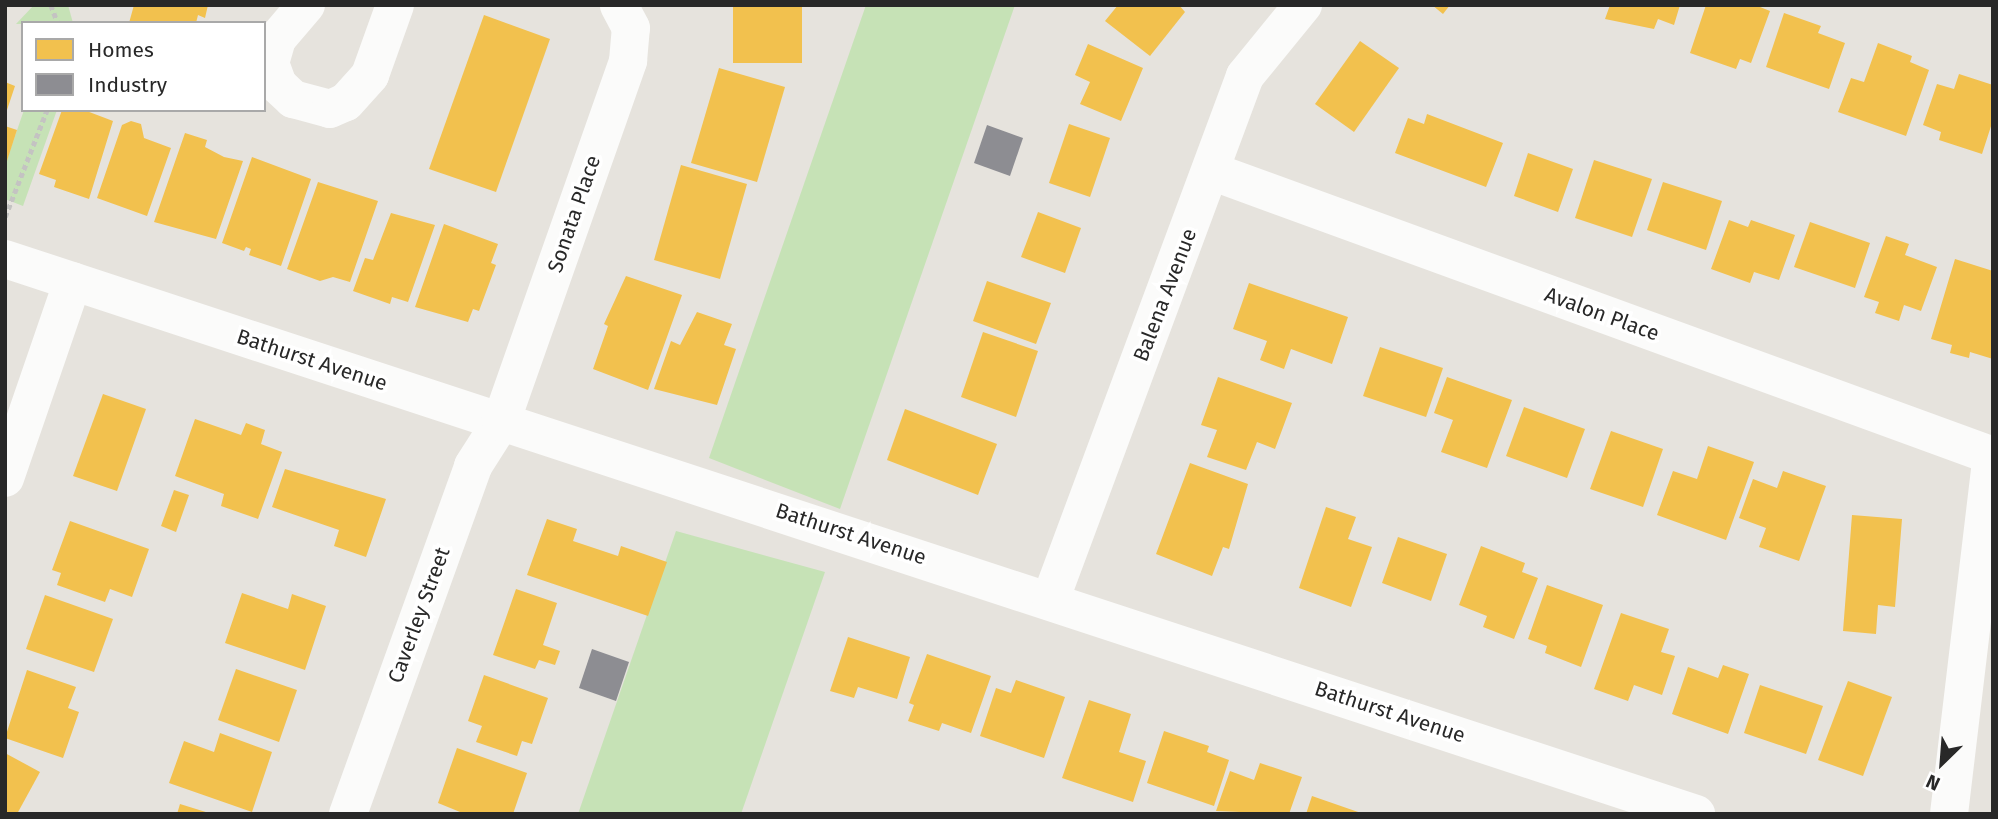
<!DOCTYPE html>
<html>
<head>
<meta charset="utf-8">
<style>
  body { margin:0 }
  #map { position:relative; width:1998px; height:819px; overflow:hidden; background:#e6e3dd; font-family:"Fira Sans",sans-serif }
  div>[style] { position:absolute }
  .green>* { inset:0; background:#c6e2b6 }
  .homes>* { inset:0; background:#f2c14e }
  .industry>* { inset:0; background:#8d8d92 }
  .path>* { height:4.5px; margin-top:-2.25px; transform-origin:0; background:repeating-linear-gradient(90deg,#c4c3c2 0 5px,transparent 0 8.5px) }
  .minor>* { height:38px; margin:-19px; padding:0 19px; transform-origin:19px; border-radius:19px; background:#fbfbfa }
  span { translate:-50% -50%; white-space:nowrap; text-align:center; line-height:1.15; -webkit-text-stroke:7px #fff; paint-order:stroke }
  .street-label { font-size:21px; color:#282828 }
  .frame { position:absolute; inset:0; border:7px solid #282828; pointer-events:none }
  .legend { position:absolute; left:21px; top:21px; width:245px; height:91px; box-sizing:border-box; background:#fff; border:2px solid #a9a9a9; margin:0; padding:9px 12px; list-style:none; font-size:21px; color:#282828 }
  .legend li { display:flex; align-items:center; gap:14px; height:35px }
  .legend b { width:35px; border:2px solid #a9a9a9 }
  .north { position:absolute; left:1907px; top:728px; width:70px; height:70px; -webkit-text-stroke:5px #fff; paint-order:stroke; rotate:205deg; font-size:19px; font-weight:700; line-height:28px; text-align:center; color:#282828 }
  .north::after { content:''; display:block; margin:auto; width:24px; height:32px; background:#282828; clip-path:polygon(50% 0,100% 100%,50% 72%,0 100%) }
</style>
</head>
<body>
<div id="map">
  <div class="green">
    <div style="clip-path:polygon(34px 5px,68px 5px,73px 23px,16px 24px)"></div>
    <div style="clip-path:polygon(866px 5px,1015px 5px,840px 509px,709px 458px)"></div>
    <div style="clip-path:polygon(24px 110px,57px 110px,23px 206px,5px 199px,5px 165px)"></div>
    <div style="clip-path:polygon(676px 531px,825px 572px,741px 814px,578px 814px)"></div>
  </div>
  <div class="homes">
    <div style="clip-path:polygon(134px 5px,208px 5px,205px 18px,198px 15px,196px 23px,129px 23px)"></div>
    <div style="clip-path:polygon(733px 5px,802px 5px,802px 63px,733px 63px)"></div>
    <div style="clip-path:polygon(1118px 5px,1179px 5px,1185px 12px,1150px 56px,1105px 21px)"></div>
    <div style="clip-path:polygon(1432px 5px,1450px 5px,1443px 14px)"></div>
    <div style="clip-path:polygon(1610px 5px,1680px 5px,1674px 25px,1658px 19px,1654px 29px,1605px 19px)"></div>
    <div style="clip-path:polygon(1706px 5px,1755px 5px,1770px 11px,1751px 63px,1740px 59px,1736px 69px,1690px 53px)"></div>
    <div style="clip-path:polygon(1784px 13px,1821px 26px,1818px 33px,1845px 43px,1829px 89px,1766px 67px)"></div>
    <div style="clip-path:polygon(484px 15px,550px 39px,496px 192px,429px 169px)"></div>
    <div style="clip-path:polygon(1360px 41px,1399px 68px,1354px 132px,1315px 104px)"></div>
    <div style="clip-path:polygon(1878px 43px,1912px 56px,1910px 62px,1929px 70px,1906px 136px,1838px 112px,1851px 78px,1864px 82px)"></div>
    <div style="clip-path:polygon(1088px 44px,1143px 68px,1121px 121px,1080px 104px,1090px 82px,1075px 75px)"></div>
    <div style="clip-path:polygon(719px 68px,785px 87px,757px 182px,691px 163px)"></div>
    <div style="clip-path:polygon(1959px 74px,1993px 85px,1993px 120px,1982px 154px,1939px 140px,1941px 132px,1923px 125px,1937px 84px,1954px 89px)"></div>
    <div style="clip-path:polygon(5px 82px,15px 86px,6px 113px,5px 113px)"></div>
    <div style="clip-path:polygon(62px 110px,84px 110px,113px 121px,89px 199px,54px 187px,56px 180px,39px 174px)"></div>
    <div style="clip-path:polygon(1427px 114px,1503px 143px,1486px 187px,1395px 153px,1408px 118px,1424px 124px)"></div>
    <div style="clip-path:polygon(131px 121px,141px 124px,144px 138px,171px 148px,147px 216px,97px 198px,122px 125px)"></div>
    <div style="clip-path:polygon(1069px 124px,1110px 138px,1090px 197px,1049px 183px)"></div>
    <div style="clip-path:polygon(5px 126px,17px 130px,6px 164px,5px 164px)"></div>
    <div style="clip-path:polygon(185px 133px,207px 140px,205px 147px,224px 157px,243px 161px,216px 239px,154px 222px)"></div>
    <div style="clip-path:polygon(1528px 153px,1573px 169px,1558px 212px,1514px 196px)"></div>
    <div style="clip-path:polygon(252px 157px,311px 179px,281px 266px,249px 255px,251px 249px,246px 247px,244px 251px,222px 243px)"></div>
    <div style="clip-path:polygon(1594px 160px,1652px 179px,1632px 237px,1575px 218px)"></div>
    <div style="clip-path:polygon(681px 165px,747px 184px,720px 279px,654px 260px)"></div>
    <div style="clip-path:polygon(318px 182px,378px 201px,350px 282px,333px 277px,320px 281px,287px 269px)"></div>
    <div style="clip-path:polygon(1663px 182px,1722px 201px,1706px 250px,1647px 230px)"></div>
    <div style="clip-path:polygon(1038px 212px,1081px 228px,1065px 273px,1021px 257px)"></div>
    <div style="clip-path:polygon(391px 213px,435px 225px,408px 302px,392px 297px,390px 304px,353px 291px,365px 258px,373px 260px)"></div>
    <div style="clip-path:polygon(1729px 220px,1748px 227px,1751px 220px,1795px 235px,1779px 280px,1754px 272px,1750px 283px,1711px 269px)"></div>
    <div style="clip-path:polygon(1810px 222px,1870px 243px,1855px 288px,1794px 267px)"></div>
    <div style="clip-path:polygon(444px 224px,498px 244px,491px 263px,496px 265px,479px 311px,473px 309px,468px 322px,415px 307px)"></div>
    <div style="clip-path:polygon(1886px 236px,1909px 244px,1905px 255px,1937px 267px,1921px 311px,1904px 305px,1899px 321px,1875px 313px,1879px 302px,1864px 297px)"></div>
    <div style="clip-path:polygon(1955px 259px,1993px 271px,1993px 359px,1970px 352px,1969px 358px,1950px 353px,1952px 345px,1931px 339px)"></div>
    <div style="clip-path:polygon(626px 276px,682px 295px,648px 390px,593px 369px,608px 326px,604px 324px)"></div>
    <div style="clip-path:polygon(987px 281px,1051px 303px,1036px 344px,973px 321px)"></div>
    <div style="clip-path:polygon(1249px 283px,1348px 317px,1332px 364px,1291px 349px,1284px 369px,1260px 360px,1267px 341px,1233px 329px)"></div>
    <div style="clip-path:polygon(697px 312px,732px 324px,724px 345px,736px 349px,717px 405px,654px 389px,671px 341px,680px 345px)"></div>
    <div style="clip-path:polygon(983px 332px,1038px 351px,1016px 417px,961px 397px)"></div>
    <div style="clip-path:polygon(1380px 347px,1443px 368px,1426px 417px,1363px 396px)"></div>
    <div style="clip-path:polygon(1218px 377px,1292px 403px,1275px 449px,1257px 442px,1246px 470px,1207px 457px,1217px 430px,1201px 425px)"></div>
    <div style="clip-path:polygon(1447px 377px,1512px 400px,1487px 468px,1441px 452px,1453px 420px,1434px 413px)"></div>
    <div style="clip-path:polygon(103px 394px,146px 409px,117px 491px,73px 476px)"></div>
    <div style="clip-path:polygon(1524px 407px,1585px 429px,1567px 478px,1506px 456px)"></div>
    <div style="clip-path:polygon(905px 409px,997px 444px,978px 495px,887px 460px)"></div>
    <div style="clip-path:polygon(195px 419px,241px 435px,246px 423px,265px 430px,261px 444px,282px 452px,258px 519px,221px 506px,224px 494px,175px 476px)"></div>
    <div style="clip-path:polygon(1611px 431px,1663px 449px,1643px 507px,1590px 489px)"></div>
    <div style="clip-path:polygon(1708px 446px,1754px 462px,1726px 540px,1657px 515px,1673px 471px,1697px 479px)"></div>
    <div style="clip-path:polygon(1190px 463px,1248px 484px,1229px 549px,1223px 547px,1212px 576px,1156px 554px)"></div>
    <div style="clip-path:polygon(285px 469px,386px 499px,366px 557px,334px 546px,339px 530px,272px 507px)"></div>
    <div style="clip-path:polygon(1783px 471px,1826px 486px,1799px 561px,1759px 547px,1766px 528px,1739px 518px,1753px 479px,1777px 488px)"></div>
    <div style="clip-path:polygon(174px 490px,189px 495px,176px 532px,161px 526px)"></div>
    <div style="clip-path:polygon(1326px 507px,1356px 517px,1348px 539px,1372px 547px,1351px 607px,1299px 588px)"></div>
    <div style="clip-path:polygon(1852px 515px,1902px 519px,1895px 607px,1878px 605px,1876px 634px,1843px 631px)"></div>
    <div style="clip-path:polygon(547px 519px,577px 529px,573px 541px,618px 556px,621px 546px,667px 562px,648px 616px,527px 575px)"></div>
    <div style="clip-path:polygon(70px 521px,149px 549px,132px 597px,110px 589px,105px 602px,57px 585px,61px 573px,52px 570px)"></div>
    <div style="clip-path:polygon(1398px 537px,1447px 554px,1431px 601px,1382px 583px)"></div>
    <div style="clip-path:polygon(1481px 546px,1525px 563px,1522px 572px,1538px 578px,1514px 639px,1483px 627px,1487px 616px,1459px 605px)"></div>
    <div style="clip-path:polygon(1547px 585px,1603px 605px,1581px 667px,1545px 653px,1547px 646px,1528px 639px)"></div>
    <div style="clip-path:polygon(516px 589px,557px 603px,543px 645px,560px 651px,555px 665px,539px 660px,535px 669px,493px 655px)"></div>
    <div style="clip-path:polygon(242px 593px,288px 609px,292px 594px,326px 606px,305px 670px,225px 643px)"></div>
    <div style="clip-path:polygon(45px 595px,113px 619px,94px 672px,26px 649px)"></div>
    <div style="clip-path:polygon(1621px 613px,1669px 629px,1661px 652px,1675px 656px,1662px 695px,1634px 685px,1628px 701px,1594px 689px)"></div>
    <div style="clip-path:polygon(848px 637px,910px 657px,897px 699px,858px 687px,854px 698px,830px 691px)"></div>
    <div style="clip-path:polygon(927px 654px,991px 676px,971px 733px,942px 723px,939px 731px,908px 721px,914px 705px,909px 703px)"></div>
    <div style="clip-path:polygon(1723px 665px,1749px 674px,1728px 734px,1672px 714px,1688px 667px,1718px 678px)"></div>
    <div style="clip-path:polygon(236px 669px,297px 690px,279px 742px,218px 720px)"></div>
    <div style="clip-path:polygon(27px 670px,76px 687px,68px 708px,79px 712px,63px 758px,5px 738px)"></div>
    <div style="clip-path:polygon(484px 675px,548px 698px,532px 744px,522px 741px,517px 756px,476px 742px,482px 726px,468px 721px)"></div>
    <div style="clip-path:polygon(1016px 680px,1065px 697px,1044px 758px,980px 736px,996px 688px,1011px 693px)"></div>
    <div style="clip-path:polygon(1848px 681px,1892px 697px,1863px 776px,1818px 760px)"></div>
    <div style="clip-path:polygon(1760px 685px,1823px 706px,1806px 754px,1744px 733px)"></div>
    <div style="clip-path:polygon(1089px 700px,1131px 714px,1119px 752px,1146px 761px,1133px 802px,1062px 778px)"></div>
    <div style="clip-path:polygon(1164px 731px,1209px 746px,1207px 752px,1229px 760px,1214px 806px,1147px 783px)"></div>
    <div style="clip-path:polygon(220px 733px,272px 752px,252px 812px,169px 783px,184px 741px,214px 752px)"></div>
    <div style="clip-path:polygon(457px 748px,527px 773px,513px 814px,465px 814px,438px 803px)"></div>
    <div style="clip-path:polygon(5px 753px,40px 772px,17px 814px,5px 814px)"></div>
    <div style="clip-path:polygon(1260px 763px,1302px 777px,1289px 814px,1216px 811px,1230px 771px,1254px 780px)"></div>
    <div style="clip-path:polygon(1312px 796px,1361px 813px,1361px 814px,1306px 814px)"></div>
    <div style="clip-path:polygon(180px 804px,209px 813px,209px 814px,177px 814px)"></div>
  </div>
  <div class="industry">
    <div style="clip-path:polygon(987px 125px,1023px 138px,1010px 176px,974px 163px)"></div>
    <div style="clip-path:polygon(592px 649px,629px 662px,616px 701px,579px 688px)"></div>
  </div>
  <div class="path">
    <div style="left:51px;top:5px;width:19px;rotate:69deg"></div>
    <div style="left:5px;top:217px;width:115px;rotate:-68.6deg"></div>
  </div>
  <div class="minor">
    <div style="left:306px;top:5px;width:45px;rotate:130.5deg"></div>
    <div style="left:277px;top:39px;width:25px;rotate:106deg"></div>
    <div style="left:270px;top:63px;width:23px;rotate:70deg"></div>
    <div style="left:278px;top:85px;width:21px;rotate:43deg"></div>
    <div style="left:293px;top:99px;width:38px;rotate:15deg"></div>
    <div style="left:330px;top:109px;width:17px;rotate:-24deg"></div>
    <div style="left:346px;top:102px;width:36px;rotate:-48deg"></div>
    <div style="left:370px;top:75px;width:74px;rotate:-70.3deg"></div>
    <div style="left:1211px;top:171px;width:832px;rotate:20.02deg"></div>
    <div style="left:5px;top:259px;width:1780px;rotate:18.17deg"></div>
    <div style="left:5px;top:478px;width:208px;rotate:-71deg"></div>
    <div style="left:1051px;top:598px;width:557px;rotate:-69.61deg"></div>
    <div style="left:1245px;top:76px;width:92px;rotate:-50.8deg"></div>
    <div style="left:348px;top:814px;width:370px;rotate:-70.2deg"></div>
    <div style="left:473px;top:466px;width:52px;rotate:-57.5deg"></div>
    <div style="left:501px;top:422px;width:383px;rotate:-70.6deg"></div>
    <div style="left:628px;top:61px;width:33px;rotate:-85deg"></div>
    <div style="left:631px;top:28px;width:26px;rotate:-118deg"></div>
    <div style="left:1949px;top:814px;width:361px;rotate:-83.2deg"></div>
  </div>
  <div class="street-label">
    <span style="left:574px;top:214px;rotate:-71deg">Sonata Place</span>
    <span style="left:1165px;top:295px;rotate:-69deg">Balena Avenue</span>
    <span style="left:1602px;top:314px;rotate:20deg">Avalon Place</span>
    <span style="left:312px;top:360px;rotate:18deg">Bathurst Avenue</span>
    <span style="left:851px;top:534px;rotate:18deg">Bathurst Avenue</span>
    <span style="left:419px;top:615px;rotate:-70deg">Caverley Street</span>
    <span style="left:1390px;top:712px;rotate:18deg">Bathurst Avenue</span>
  </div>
  <div class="frame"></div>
  <ul class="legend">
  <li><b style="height:19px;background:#f2c14e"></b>Homes</li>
  <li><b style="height:19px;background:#8d8d92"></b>Industry</li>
  </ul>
  <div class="north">N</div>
</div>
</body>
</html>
